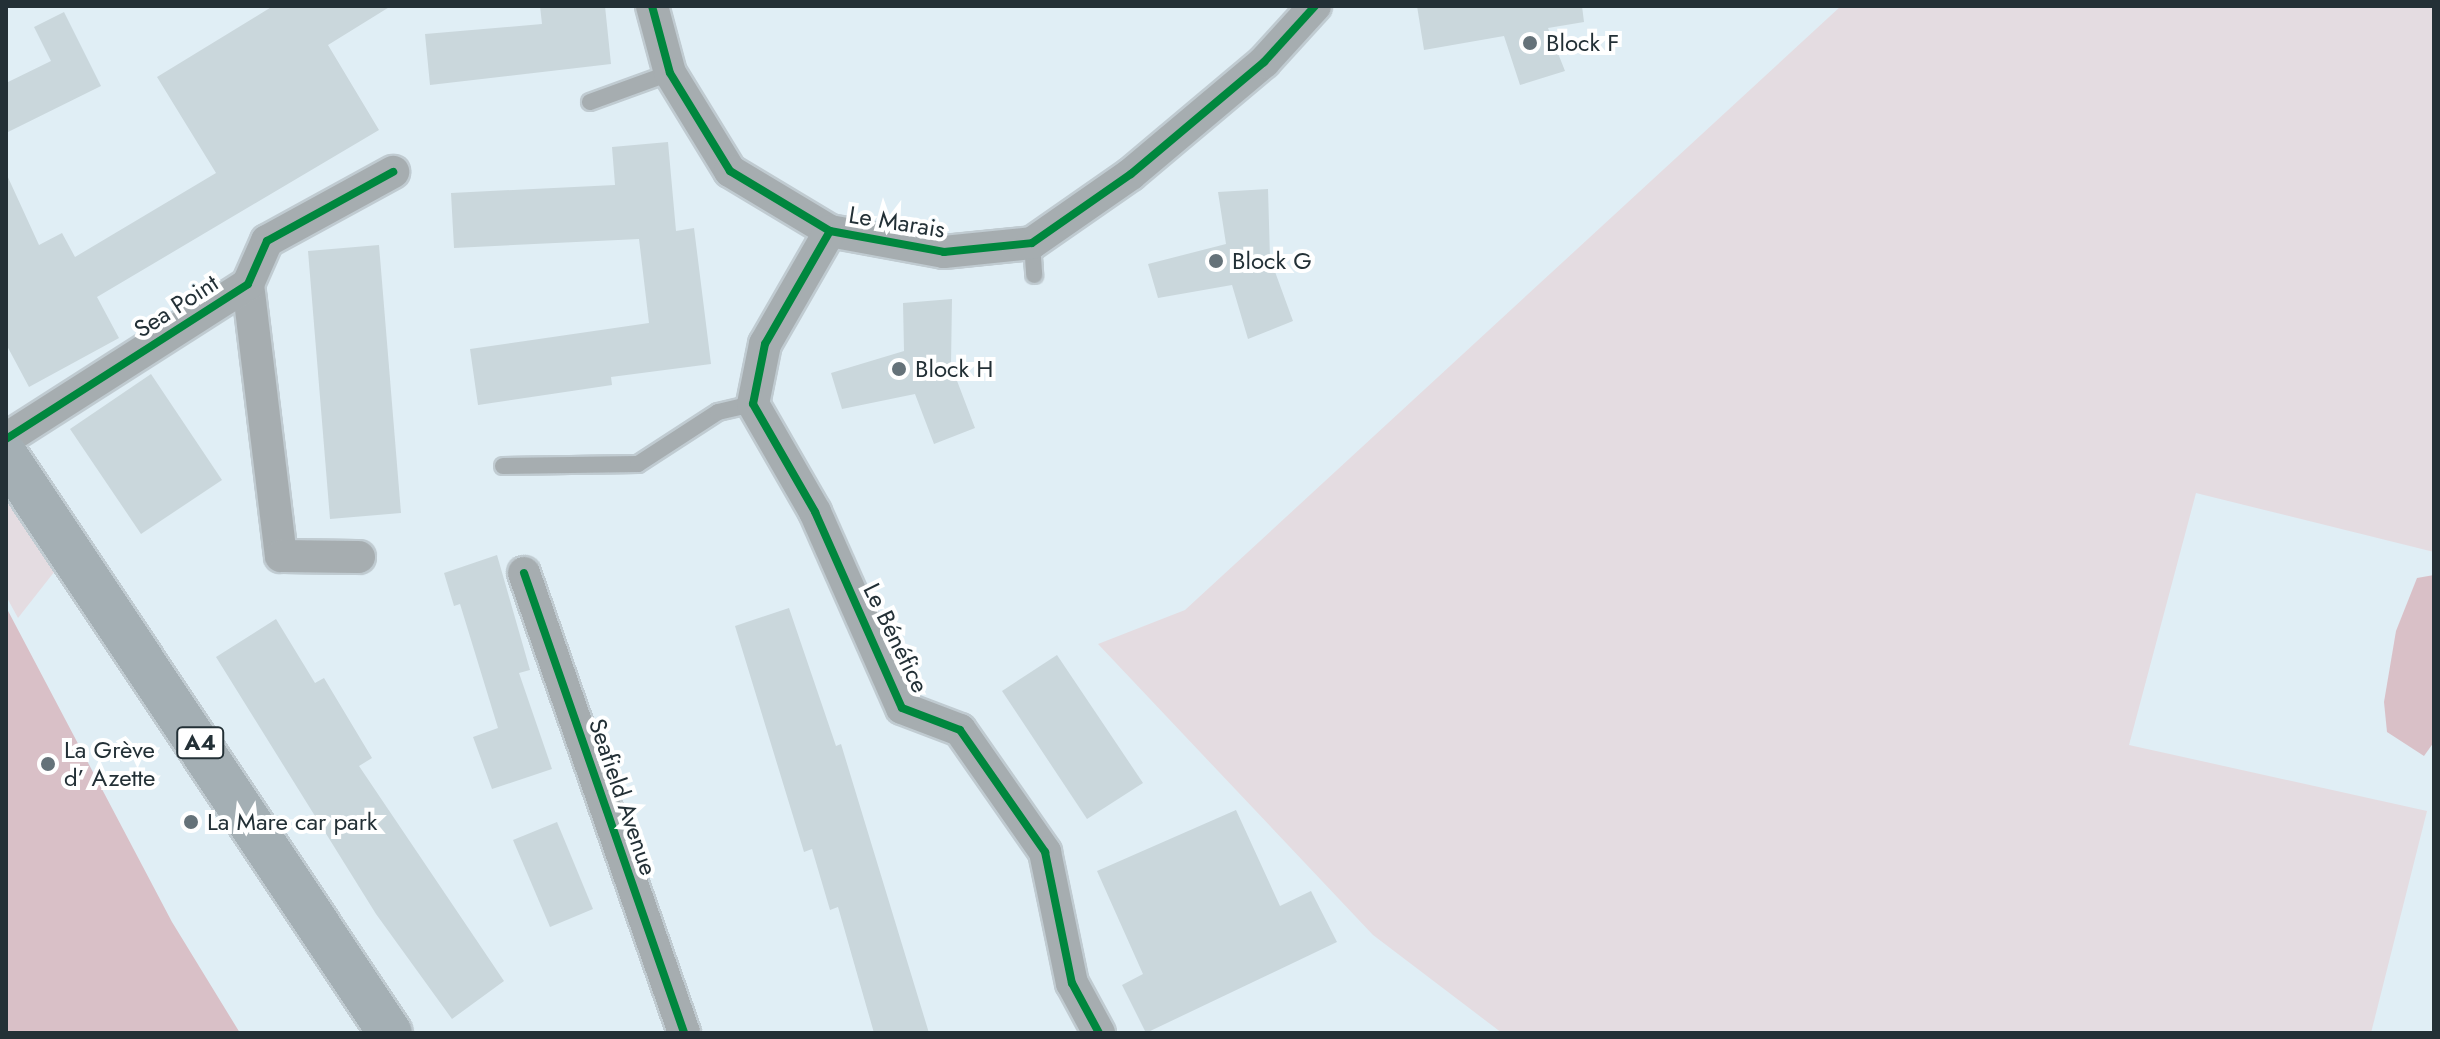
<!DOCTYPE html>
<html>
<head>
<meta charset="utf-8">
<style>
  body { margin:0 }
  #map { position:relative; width:2440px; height:1039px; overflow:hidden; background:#e0eef5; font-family:Jost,sans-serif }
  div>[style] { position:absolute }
  .green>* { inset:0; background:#e4dce1 }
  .water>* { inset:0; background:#d9c0c7 }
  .building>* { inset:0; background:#cad7dc }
  .roads { filter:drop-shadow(2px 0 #c0cbd1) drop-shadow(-2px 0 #c0cbd1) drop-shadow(0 2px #c0cbd1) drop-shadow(0 -2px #c0cbd1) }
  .service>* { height:16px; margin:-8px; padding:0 8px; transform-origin:8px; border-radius:8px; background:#a6adb0 }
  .minor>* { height:32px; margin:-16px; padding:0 16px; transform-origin:16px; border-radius:16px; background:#a6adb0 }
  .primary>* { height:44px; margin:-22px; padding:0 22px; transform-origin:22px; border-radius:22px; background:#a4afb4 }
  .cycleway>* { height:8px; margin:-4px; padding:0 4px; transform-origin:4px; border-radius:4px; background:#00873e }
  .dots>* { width:22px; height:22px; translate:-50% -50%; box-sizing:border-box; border:4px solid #fff; border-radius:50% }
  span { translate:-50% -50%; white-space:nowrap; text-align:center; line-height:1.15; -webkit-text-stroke:8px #fff; paint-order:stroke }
  .shield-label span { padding:2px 6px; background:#fff; border:2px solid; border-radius:6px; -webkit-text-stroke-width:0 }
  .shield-label { font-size:22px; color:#233036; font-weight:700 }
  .poi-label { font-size:24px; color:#233036 }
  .left { translate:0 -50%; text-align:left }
  .street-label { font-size:24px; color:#233036 }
  .frame { position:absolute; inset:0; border:8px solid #233036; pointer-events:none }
</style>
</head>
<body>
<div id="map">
  <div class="green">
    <div style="clip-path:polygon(1841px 6px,2434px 6px,2434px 552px,2196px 493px,2129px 745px,2427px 811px,2371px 1033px,1502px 1033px,1373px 935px,1098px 644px,1185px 610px)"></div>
    <div style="clip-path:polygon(6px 489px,62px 562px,18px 618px,6px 596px)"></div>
  </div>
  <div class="water">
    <div style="clip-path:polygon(2434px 575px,2434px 742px,2424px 756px,2387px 732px,2384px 702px,2396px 631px,2417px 578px)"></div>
    <div style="clip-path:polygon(6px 607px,172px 922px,240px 1033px,6px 1033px)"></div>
  </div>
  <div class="building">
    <div style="clip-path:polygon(273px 6px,391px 6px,328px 45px,379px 130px,97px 297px,119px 338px,29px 387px,6px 344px,6px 173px,39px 245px,62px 233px,75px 257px,216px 173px,157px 77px)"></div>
    <div style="clip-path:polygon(540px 6px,605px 6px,611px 64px,430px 85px,425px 34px,542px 24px)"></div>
    <div style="clip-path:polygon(1417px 6px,1582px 6px,1584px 22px,1548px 28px,1565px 71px,1520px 85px,1504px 36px,1424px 50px)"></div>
    <div style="clip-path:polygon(64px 12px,101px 86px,6px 133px,6px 83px,51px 61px,34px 27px)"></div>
    <div style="clip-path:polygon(668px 142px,676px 231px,694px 228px,711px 364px,611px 377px,612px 385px,478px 405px,470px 349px,649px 323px,639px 239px,454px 248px,451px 193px,615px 185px,612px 147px)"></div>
    <div style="clip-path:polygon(1268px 189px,1270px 258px,1293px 321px,1248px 339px,1232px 285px,1158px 298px,1148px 264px,1226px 244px,1218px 192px)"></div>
    <div style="clip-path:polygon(379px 245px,401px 513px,330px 519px,308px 251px)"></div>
    <div style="clip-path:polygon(952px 299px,951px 365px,975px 428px,934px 444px,915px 394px,842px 409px,831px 373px,904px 351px,903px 303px)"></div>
    <div style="clip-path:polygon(151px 374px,222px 480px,141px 534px,70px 429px)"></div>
    <div style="clip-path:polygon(497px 555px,530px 670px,519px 673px,552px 769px,492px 789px,473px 737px,498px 728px,460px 604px,454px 606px,444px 573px)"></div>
    <div style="clip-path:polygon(789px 608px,836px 746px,841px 744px,929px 1033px,874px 1033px,838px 907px,830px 910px,812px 849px,804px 852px,735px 626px)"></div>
    <div style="clip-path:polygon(276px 619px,315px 683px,324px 678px,372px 758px,359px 766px,504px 981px,452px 1019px,376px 914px,216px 657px)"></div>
    <div style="clip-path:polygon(1057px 655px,1143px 783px,1087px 819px,1002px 691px)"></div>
    <div style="clip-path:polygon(1236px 810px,1280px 906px,1311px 891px,1337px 942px,1146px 1033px,1122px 985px,1143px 974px,1097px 871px)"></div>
    <div style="clip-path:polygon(557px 822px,593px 909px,550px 927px,513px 840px)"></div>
  </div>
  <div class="roads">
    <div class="service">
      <div style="left:590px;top:102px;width:85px;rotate:-19.9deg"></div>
      <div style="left:1032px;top:243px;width:32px;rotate:86deg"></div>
      <div style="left:503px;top:466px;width:135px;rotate:-0.8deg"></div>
      <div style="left:638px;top:464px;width:95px;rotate:-33deg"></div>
      <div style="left:718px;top:412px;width:36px;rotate:-13deg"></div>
    </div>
    <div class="minor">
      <div style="left:652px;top:6px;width:69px;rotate:75deg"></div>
      <div style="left:670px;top:73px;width:115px;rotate:58.5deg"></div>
      <div style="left:730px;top:171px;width:117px;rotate:31deg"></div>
      <div style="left:830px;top:231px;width:116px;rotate:10.4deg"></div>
      <div style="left:944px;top:252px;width:88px;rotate:-5.8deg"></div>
      <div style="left:1032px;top:243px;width:121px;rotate:-34.9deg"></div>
      <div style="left:1131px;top:174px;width:174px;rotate:-40.1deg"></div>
      <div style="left:1264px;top:62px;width:76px;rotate:-47.7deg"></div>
      <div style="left:830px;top:231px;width:130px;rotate:119.9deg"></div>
      <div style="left:765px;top:344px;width:61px;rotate:101.3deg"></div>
      <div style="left:753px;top:404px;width:125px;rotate:60.1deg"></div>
      <div style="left:815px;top:512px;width:214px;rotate:66.1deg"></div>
      <div style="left:902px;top:708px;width:62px;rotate:20.8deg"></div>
      <div style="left:960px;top:730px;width:149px;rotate:55.1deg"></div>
      <div style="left:1045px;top:852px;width:134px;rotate:78.4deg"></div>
      <div style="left:1072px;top:983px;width:57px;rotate:61.6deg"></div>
      <div style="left:248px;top:284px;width:274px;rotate:83.1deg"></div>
      <div style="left:281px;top:556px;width:78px;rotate:0.7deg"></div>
      <div style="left:6px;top:439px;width:287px;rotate:-32.6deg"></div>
      <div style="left:248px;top:284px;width:47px;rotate:-66.2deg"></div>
      <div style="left:267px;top:241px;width:144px;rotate:-28.7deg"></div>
      <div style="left:524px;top:573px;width:487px;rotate:70.8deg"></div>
    </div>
    <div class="primary">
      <div style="left:6px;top:456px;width:693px;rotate:56.36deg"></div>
    </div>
  </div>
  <div class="cycleway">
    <div style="left:652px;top:6px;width:69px;rotate:75deg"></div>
    <div style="left:670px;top:73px;width:115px;rotate:58.5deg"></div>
    <div style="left:730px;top:171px;width:117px;rotate:31deg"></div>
    <div style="left:830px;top:231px;width:116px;rotate:10.4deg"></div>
    <div style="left:944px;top:252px;width:88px;rotate:-5.8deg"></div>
    <div style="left:1032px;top:243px;width:121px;rotate:-34.9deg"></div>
    <div style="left:1131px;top:174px;width:174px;rotate:-40.1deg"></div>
    <div style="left:1264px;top:62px;width:76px;rotate:-47.7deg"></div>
    <div style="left:830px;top:231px;width:130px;rotate:119.9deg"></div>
    <div style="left:765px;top:344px;width:61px;rotate:101.3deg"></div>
    <div style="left:753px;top:404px;width:125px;rotate:60.1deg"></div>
    <div style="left:815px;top:512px;width:214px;rotate:66.1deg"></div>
    <div style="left:902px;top:708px;width:62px;rotate:20.8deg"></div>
    <div style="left:960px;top:730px;width:149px;rotate:55.1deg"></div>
    <div style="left:1045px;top:852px;width:134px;rotate:78.4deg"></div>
    <div style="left:1072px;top:983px;width:57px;rotate:61.6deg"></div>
    <div style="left:6px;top:439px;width:287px;rotate:-32.6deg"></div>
    <div style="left:248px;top:284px;width:47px;rotate:-66.2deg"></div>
    <div style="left:267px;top:241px;width:144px;rotate:-28.7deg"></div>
    <div style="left:524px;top:573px;width:487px;rotate:70.8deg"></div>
  </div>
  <div class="dots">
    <div style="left:1530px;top:43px;background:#657279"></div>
    <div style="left:1216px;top:261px;background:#657279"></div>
    <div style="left:899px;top:369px;background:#657279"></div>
    <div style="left:48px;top:764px;background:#657279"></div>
    <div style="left:191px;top:822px;background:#657279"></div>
  </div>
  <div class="shield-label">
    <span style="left:200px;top:743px">A4</span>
  </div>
  <div class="poi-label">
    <span class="left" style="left:1546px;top:43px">Block F</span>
    <span class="left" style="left:1232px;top:261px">Block G</span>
    <span class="left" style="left:915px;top:369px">Block H</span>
    <span class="left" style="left:64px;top:764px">La Grève<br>d’ Azette</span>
    <span class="left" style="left:207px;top:822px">La Mare car park</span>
  </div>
  <div class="street-label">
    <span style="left:897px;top:222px;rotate:9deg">Le Marais</span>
    <span style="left:176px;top:306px;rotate:-33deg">Sea Point</span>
    <span style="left:896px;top:638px;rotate:64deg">Le Bénéfice</span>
    <span style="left:623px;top:797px;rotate:71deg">Seafield Avenue</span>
  </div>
  <div class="frame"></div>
</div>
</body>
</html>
